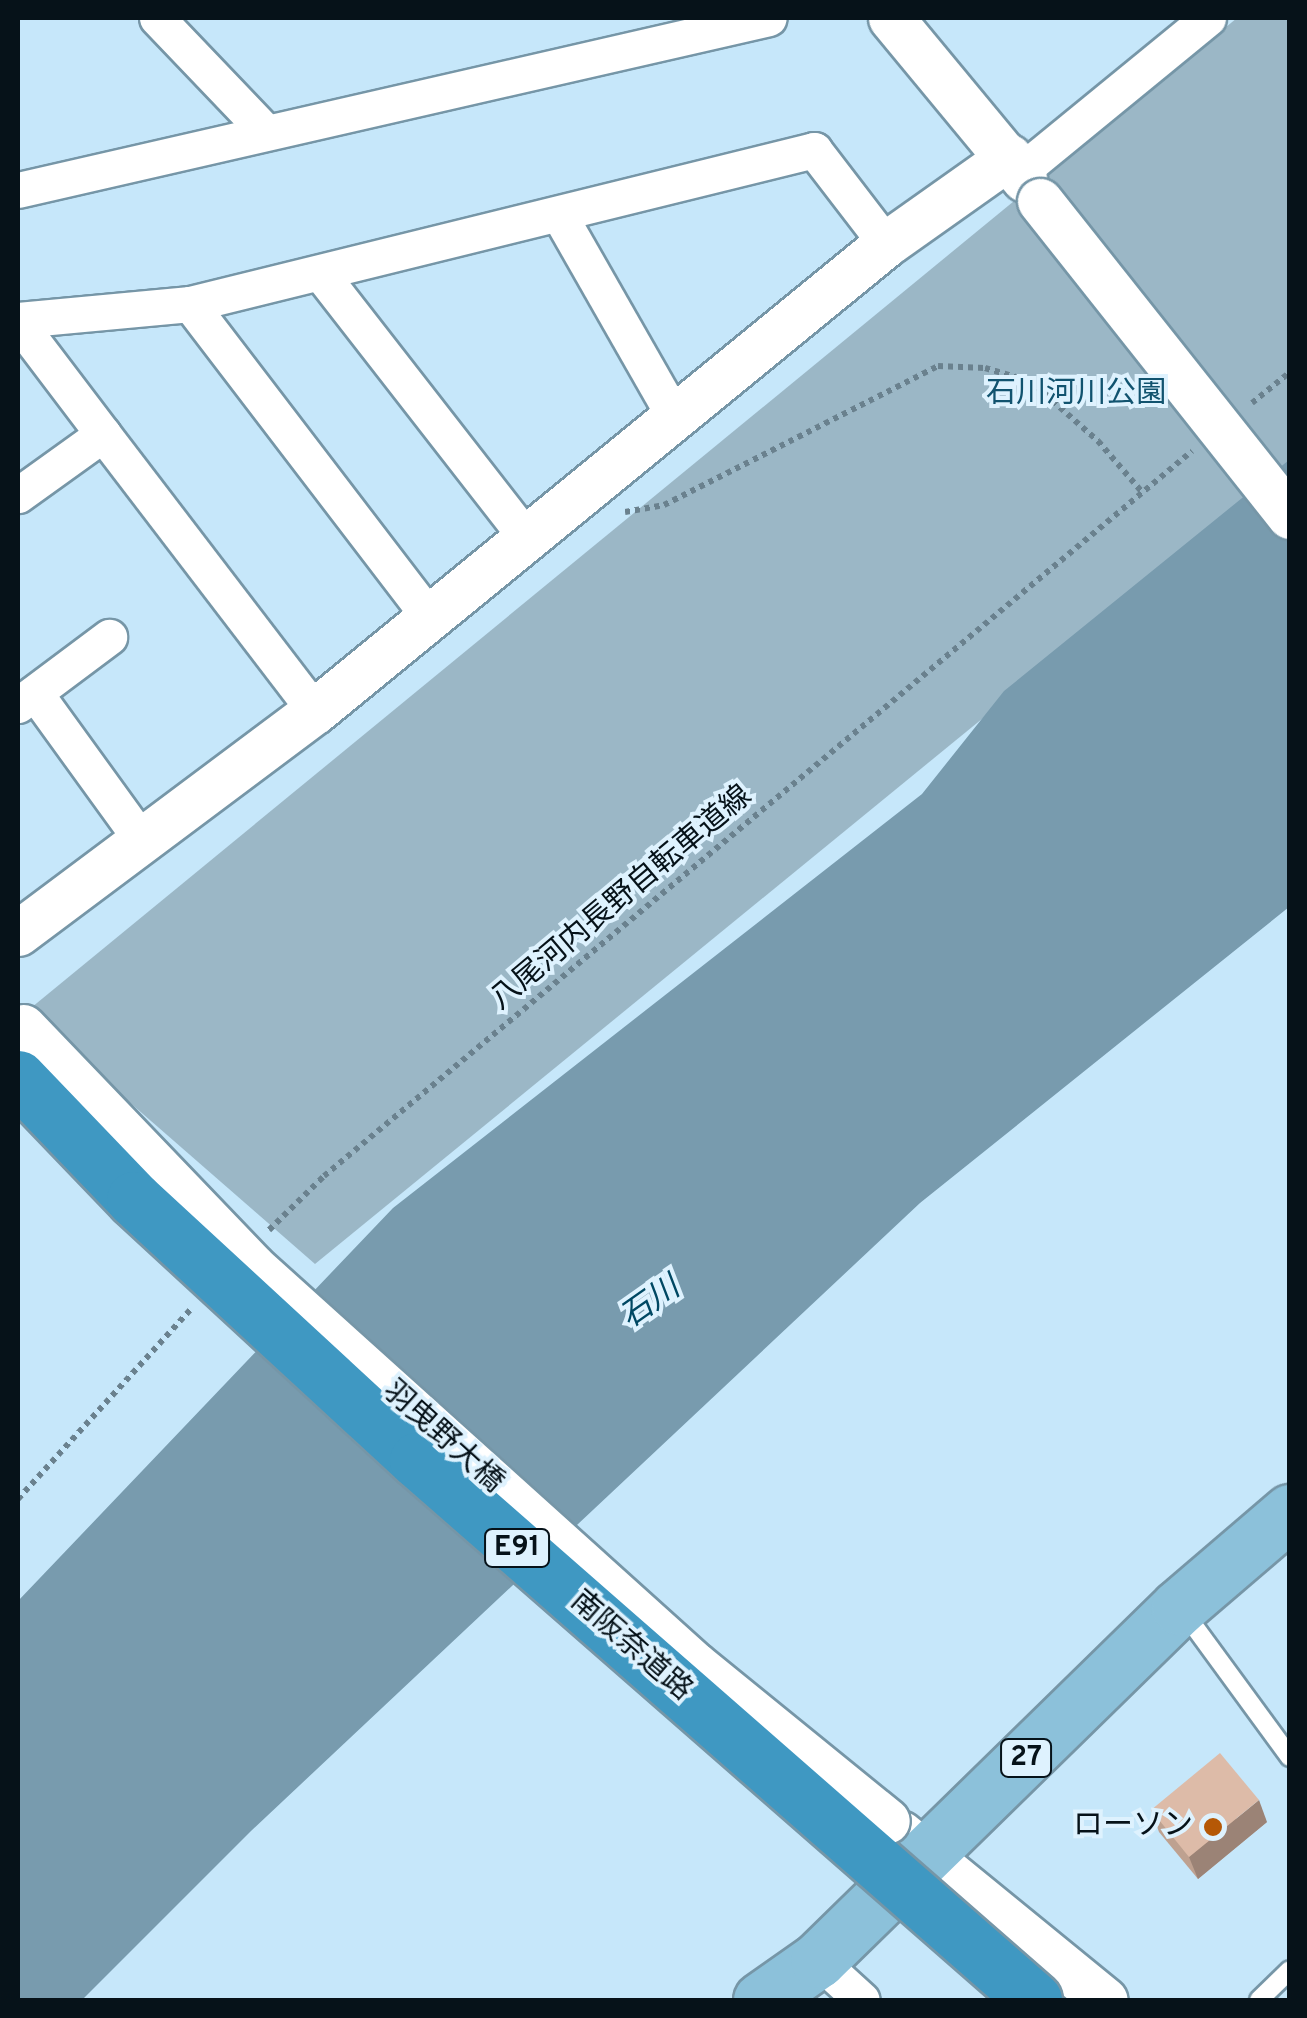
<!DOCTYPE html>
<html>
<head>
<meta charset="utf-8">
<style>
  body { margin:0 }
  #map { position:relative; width:1307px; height:2018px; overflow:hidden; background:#c6e7fa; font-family:Overpass,"Noto Sans JP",sans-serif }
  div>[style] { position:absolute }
  .green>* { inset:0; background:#9bb7c6 }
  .water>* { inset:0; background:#789bae }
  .path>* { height:6px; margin-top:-3px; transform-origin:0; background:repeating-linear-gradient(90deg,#6a818e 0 5px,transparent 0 10px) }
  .roads { filter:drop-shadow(2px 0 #7696a7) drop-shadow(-2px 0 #7696a7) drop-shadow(0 2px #7696a7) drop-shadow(0 -2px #7696a7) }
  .service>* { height:18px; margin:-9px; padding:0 9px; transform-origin:9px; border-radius:9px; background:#fff }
  .minor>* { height:35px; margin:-17.5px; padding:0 17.5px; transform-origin:17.5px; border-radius:17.5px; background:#fff }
  .tertiary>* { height:45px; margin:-22.5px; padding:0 22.5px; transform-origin:22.5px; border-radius:22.5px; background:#fff }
  .primary>* { height:55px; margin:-27.5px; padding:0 27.5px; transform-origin:27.5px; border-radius:27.5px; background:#8cc1da }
  .bridges { filter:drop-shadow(2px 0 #7696a7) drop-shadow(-2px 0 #7696a7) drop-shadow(0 2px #7696a7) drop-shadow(0 -2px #7696a7) }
  .tertiary-bridge>* { height:45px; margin:-22.5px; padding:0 22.5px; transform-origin:22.5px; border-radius:22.5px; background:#fff }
  .motorway-bridge>* { height:55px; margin:-27.5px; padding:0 27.5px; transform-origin:27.5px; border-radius:27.5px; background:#3f98c2 }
  .wall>* { inset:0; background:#bea190 }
  .shaded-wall>* { inset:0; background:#9b8376 }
  .building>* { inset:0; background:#ddbba8 }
  .dots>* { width:28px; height:28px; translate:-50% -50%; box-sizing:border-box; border:5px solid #def2fe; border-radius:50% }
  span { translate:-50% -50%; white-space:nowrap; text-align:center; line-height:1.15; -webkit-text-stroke:8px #def2fe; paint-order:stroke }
  .shield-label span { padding:2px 8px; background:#def2fe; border:2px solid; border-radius:8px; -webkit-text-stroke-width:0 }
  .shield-label { font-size:28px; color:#061219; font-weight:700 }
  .park-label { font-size:30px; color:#11536f }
  .street-label { font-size:30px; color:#061219 }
  .poi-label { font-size:30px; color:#061219 }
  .right { translate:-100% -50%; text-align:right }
  .water-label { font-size:32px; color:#004863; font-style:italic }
  .frame { position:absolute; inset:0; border:20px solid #061219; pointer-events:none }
</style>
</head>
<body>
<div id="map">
  <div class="green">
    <div style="clip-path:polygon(1237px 18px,1289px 18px,1289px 468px,315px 1264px,26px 1012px)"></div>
  </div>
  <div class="water">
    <div style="clip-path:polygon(1289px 460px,1289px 907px,920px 1203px,251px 1831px,82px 2000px,18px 2000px,18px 1601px,393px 1208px,922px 794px,1004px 691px)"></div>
  </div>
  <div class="path">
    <div style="left:1252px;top:403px;width:49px;rotate:-39.2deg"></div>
    <div style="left:625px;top:512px;width:40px;rotate:-10deg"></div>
    <div style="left:664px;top:505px;width:307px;rotate:-26.9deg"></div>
    <div style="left:938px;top:366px;width:47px;rotate:2.4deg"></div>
    <div style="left:985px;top:368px;width:47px;rotate:16.1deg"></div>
    <div style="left:1030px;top:381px;width:91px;rotate:41.4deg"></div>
    <div style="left:1098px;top:441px;width:67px;rotate:49.2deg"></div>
    <div style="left:269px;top:1230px;width:77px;rotate:-44.5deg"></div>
    <div style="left:324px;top:1176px;width:1131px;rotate:-39.87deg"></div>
    <div style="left:18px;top:1499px;width:256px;rotate:-47.7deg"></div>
  </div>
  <div class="roads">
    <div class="service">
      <div style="left:1183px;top:1611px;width:181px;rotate:53.8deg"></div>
      <div style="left:1259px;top:2000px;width:43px;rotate:-44.1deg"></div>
    </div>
    <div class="minor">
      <div style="left:157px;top:18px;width:158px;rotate:46.3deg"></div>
      <div style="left:1020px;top:172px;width:243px;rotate:-39.3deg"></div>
      <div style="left:18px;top:190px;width:770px;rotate:-12.9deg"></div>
      <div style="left:561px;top:218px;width:228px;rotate:60.3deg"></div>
      <div style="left:321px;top:274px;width:333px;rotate:52.1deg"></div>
      <div style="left:190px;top:304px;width:394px;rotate:52.6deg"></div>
      <div style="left:18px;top:320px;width:173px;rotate:-5.3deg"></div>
      <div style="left:190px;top:304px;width:643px;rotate:-13.86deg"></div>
      <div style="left:814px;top:150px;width:118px;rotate:52.5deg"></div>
      <div style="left:18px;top:322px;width:141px;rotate:52.8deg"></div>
      <div style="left:103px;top:434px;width:105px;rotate:144.3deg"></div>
      <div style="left:103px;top:434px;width:349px;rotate:52.6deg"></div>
      <div style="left:35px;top:693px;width:183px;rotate:54.1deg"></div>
      <div style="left:18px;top:705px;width:114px;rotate:-36.8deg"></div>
      <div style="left:818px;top:1960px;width:59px;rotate:42.3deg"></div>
    </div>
    <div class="tertiary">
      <div style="left:891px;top:18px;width:209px;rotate:50.4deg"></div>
      <div style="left:18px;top:933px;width:371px;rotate:-36.8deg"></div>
      <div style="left:315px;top:711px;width:738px;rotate:-39.28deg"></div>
      <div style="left:886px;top:244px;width:151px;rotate:-35.3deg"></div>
      <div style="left:900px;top:1833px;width:264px;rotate:39.2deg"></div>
    </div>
    <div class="primary">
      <div style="left:761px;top:2000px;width:70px;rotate:-35.1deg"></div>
      <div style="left:818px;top:1960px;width:505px;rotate:-44.36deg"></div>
      <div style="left:1179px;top:1607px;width:146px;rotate:-40.6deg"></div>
    </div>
  </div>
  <div class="bridges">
    <div class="tertiary-bridge">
      <div style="left:1040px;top:201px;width:402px;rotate:51.6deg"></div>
      <div style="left:23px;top:1027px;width:332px;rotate:46.2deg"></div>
      <div style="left:253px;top:1267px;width:595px;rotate:42deg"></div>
      <div style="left:695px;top:1665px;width:247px;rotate:39.1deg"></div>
    </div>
    <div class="motorway-bridge">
      <div style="left:18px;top:1078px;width:168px;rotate:46.2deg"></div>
      <div style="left:134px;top:1199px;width:385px;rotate:42.7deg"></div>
      <div style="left:417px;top:1460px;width:820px;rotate:41.19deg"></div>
    </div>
  </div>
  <div class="wall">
    <div style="clip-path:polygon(1151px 1810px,1267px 1822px,1198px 1879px,1159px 1832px)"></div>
  </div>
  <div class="shaded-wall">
    <div style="clip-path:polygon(1259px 1800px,1267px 1822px,1198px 1879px,1189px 1857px)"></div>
  </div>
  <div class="building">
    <div style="clip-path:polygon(1220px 1753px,1259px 1800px,1189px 1857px,1151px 1810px)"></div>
  </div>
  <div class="dots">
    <div style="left:1213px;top:1827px;background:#b55806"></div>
  </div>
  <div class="shield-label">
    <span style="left:517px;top:1548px">E91</span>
    <span style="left:1026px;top:1758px">27</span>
  </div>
  <div class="park-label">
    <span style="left:1076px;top:395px">石川河川公園</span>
  </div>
  <div class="street-label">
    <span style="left:622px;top:899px;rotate:-40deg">八尾河内長野自転車道線</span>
    <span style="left:442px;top:1438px;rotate:42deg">羽曳野大橋</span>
    <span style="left:630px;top:1647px;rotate:41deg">南阪奈道路</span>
  </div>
  <div class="poi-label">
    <span class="right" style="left:1193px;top:1827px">ローソン</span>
  </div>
  <div class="water-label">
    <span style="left:651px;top:1304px;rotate:-35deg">石川</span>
  </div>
  <div class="frame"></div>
</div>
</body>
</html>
